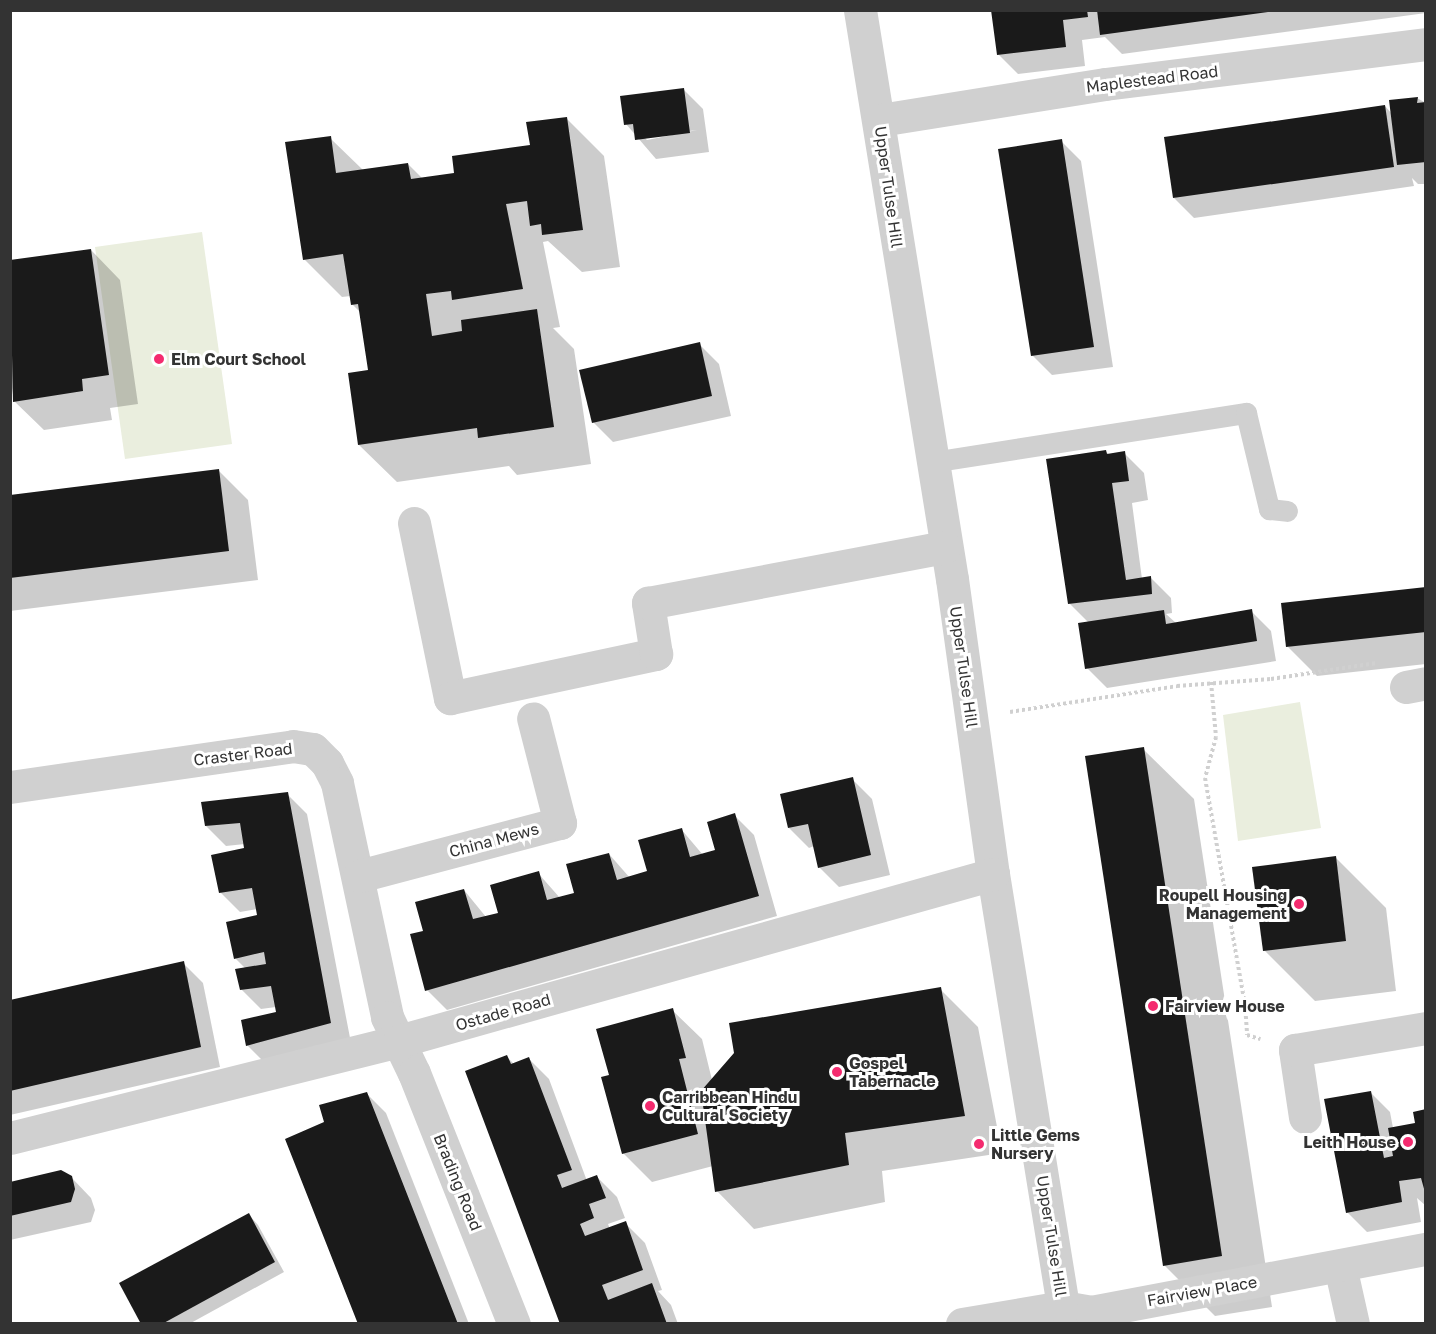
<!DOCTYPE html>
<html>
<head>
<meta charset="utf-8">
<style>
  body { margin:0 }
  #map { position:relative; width:1436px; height:1334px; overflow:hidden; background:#fff; font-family:"Golos Text",sans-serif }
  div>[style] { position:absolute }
  .green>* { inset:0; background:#eaeede }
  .shadow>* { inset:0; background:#0003 }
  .building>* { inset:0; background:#1a1a1a }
  .path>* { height:4px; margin-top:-2px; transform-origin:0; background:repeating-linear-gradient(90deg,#d0d0d0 0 3px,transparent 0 6px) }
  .service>* { height:21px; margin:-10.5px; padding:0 10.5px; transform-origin:10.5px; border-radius:10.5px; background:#d0d0d0 }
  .minor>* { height:33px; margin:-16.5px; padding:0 16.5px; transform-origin:16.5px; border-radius:16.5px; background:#d0d0d0 }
  .dots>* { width:16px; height:16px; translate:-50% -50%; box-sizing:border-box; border:3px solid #fff; border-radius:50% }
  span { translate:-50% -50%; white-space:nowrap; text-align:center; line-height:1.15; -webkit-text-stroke:6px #fff; paint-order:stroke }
  .street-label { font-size:16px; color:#333 }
  .poi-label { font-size:16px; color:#333; font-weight:700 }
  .left { translate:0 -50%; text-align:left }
  .right { translate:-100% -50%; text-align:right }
  .frame { position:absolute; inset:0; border:12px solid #333; pointer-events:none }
</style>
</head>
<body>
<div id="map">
  <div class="green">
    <div style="clip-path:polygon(202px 232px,232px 444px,125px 459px,95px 247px)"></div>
    <div style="clip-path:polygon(1300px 702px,1321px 828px,1238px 841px,1223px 715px)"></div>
  </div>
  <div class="shadow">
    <div style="clip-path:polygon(993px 10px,1426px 10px,1426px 13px,1122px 54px,1105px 37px,1082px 40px,1085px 66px,1018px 74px,998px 54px)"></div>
    <div style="clip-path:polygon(evenodd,683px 89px,703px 109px,709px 152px,656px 159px,626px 124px,683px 89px,697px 130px,647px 140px,644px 137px,697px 130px)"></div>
    <div style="clip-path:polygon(1417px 98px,1426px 103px,1426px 184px,1418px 184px,1412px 178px,1414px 186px,1194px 218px,1174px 198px,1385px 106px,1392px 114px)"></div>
    <div style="clip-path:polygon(566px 118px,604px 156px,620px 267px,582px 272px,548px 241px,543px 242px,560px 327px,553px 328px,574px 349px,591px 464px,517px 475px,509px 466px,397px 482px,359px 445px,370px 371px,361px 313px,352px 304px,351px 296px,342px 297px,304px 259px,330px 138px,363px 170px,408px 164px,423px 179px,456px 174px,531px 146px)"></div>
    <div style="clip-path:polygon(1061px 141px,1081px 161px,1113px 367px,1052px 375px,1032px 355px)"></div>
    <div style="clip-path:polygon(91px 250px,120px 280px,138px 404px,110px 408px,112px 420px,44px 430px,14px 401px,10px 375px,10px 262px)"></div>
    <div style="clip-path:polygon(699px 344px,719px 364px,731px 416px,613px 442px,593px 422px)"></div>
    <div style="clip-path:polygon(1106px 452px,1110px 455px,1124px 453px,1144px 473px,1148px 500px,1132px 503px,1142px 579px,1151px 578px,1171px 598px,1172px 613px,1166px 614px,1176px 623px,1251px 611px,1271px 631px,1276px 661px,1107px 688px,1087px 668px,1089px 623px,1070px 604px)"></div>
    <div style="clip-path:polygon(218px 470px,248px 500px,258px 580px,10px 611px,10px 496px)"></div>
    <div style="clip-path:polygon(1426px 589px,1426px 664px,1317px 676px,1288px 647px)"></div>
    <div style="clip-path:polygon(1143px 749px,1194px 799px,1272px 1307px,1215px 1316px,1164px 1265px)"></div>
    <div style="clip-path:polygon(852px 779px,872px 799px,890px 875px,839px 887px,819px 867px,814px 846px,809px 848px,789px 828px)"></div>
    <div style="clip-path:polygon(287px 794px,307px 814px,351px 1043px,267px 1065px,247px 1045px,277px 1013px,276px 1007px,261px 1009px,241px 989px,246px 969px,236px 959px,259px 916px,258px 909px,240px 912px,220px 892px,246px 849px,245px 844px,226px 846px,206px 826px)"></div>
    <div style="clip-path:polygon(734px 815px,754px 835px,777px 916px,447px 1010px,427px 990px,425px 932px,464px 890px,486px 917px,500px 914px,538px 873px,560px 898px,576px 894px,609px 854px,630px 878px,649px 872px,681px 829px,703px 855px,717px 851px)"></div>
    <div style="clip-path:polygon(1335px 857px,1386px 908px,1396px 991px,1315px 1001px,1264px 950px)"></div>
    <div style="clip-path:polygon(183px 963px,203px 983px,220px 1067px,10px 1115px,10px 1002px)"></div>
    <div style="clip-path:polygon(940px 989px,978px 1027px,1002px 1153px,882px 1171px,885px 1202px,754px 1229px,717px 1191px,713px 1166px,652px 1182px,623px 1153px,610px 1076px,672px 1010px,702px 1039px,712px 1080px,735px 1054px)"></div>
    <div style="clip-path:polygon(507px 1057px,515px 1065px,529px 1059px,549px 1079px,587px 1181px,597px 1177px,617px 1197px,625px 1218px,608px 1224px,610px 1229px,625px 1223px,645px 1243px,662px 1290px,658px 1291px,671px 1305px,678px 1324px,562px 1324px)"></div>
    <div style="clip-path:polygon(1370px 1092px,1390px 1112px,1393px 1128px,1417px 1124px,1426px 1111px,1426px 1206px,1417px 1198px,1421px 1222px,1367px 1232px,1347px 1212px)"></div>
    <div style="clip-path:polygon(366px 1093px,386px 1113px,469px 1324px,360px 1324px,326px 1123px)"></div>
    <div style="clip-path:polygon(71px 1177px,91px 1198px,95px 1210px,91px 1222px,10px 1240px,10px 1183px)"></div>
    <div style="clip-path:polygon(249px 1215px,258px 1225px,284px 1272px,189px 1324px,143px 1324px)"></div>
  </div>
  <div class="building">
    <div style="clip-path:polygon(991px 10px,1087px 10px,1088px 17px,1063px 20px,1066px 47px,997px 55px)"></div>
    <div style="clip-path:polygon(1097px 10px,1268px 10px,1268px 12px,1100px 35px)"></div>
    <div style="clip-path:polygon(684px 88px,690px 133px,635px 140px,633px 124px,624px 125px,620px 96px)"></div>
    <div style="clip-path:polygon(1418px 97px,1417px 103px,1426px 102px,1426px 162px,1397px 165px,1389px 100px)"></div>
    <div style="clip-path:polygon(1385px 105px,1394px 167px,1173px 198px,1164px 137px)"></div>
    <div style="clip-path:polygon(567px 117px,583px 230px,542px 235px,541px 224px,530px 226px,527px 201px,506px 204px,523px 289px,452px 300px,451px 291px,426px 294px,432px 336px,462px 331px,461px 320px,537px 309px,554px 427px,478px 438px,477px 428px,358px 445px,348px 373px,368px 370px,358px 304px,351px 305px,343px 254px,303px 260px,285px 142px,331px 136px,336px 173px,408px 163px,411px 179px,454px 173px,452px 156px,530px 145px,526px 122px)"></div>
    <div style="clip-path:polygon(1062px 139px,1094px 347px,1031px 356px,998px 149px)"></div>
    <div style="clip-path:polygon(91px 249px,109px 375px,82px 379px,83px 391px,13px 402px,10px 260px)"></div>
    <div style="clip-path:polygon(700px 342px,712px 396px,592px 423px,579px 370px)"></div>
    <div style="clip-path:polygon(1106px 450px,1107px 454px,1125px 451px,1129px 481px,1112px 483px,1126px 580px,1151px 576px,1152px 594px,1068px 604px,1046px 459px)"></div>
    <div style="clip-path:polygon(219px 469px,229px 551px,10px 578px,10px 495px)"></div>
    <div style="clip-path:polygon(1426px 587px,1426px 632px,1286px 647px,1281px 603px)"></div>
    <div style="clip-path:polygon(1252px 609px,1257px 641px,1085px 669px,1078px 623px,1164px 610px,1166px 624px)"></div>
    <div style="clip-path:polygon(1144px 747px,1222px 1256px,1163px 1266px,1085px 756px)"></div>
    <div style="clip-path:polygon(853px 777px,871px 855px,818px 868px,808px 824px,788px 828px,780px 794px)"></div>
    <div style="clip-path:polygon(288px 792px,331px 1023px,246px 1046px,241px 1020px,276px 1012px,271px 986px,240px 990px,235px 969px,266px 964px,264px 952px,234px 959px,226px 922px,257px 915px,252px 888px,219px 893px,211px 855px,244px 848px,240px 823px,205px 826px,201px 802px)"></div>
    <div style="clip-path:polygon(735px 813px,759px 896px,425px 991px,410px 934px,423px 931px,415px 902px,464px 889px,473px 919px,498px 913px,490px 885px,539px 871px,547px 900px,574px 893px,566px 864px,609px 853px,617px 880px,647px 871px,638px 840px,682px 828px,690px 857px,715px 850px,707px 822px)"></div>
    <div style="clip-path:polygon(1336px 856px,1346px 941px,1263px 951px,1252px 867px)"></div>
    <div style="clip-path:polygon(184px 961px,201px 1047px,10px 1091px,10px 1000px)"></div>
    <div style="clip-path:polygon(941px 987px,965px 1116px,845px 1133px,849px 1165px,715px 1192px,701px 1091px,734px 1053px,729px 1023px)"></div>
    <div style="clip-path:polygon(673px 1008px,686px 1058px,679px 1059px,698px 1134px,622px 1154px,601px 1077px,609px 1075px,596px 1029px)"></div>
    <div style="clip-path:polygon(507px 1055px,511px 1064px,529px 1057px,572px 1170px,557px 1175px,562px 1188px,597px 1175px,606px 1198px,589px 1204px,594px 1218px,580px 1224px,585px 1236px,626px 1221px,643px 1270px,602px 1285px,608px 1300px,652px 1283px,667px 1324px,560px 1324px,465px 1071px)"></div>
    <div style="clip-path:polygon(1371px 1091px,1384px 1158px,1393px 1156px,1388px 1128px,1415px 1123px,1413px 1112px,1426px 1109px,1426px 1196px,1421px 1178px,1399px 1181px,1402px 1202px,1346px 1213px,1324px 1099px)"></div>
    <div style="clip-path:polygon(367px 1092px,458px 1324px,358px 1324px,285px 1139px,324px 1122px,319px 1105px)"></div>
    <div style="clip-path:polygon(61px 1170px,72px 1176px,75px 1189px,71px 1202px,10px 1216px,10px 1182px)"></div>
    <div style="clip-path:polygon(249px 1213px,275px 1262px,162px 1324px,141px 1324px,119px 1283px)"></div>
  </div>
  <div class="path">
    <div style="left:1211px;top:682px;width:55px;rotate:84.8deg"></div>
    <div style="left:1216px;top:737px;width:42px;rotate:105deg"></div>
    <div style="left:1205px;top:778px;width:230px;rotate:80deg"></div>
    <div style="left:1245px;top:1004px;width:31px;rotate:86deg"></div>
    <div style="left:1247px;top:1035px;width:14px;rotate:17deg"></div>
    <div style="left:1010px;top:712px;width:169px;rotate:-8.8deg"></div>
    <div style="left:1177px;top:686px;width:94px;rotate:-4.3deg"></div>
    <div style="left:1271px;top:679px;width:107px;rotate:-8.6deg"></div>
  </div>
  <div class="service">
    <div style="left:932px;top:462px;width:318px;rotate:-8.9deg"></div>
    <div style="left:1246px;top:413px;width:99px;rotate:76.5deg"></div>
    <div style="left:1269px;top:509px;width:18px;rotate:6deg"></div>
  </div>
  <div class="minor">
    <div style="left:860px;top:10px;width:576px;rotate:80.82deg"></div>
    <div style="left:952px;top:579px;width:298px;rotate:82.1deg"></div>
    <div style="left:993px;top:874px;width:456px;rotate:80.8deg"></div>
    <div style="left:880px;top:120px;width:228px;rotate:-9.1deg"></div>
    <div style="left:1105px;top:84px;width:323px;rotate:-7.1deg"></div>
    <div style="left:414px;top:523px;width:179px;rotate:78.4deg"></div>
    <div style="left:450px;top:698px;width:211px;rotate:-12.1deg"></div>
    <div style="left:656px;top:654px;width:52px;rotate:-98.9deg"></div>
    <div style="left:648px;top:603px;width:302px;rotate:-10.7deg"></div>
    <div style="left:1406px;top:687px;width:20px;rotate:-11deg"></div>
    <div style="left:10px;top:787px;width:286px;rotate:-8.2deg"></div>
    <div style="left:293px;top:746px;width:20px;rotate:9deg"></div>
    <div style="left:313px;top:749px;width:20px;rotate:45deg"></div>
    <div style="left:327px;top:763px;width:22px;rotate:63deg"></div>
    <div style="left:337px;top:783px;width:239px;rotate:77.9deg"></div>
    <div style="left:387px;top:1017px;width:62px;rotate:64.3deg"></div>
    <div style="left:414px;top:1073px;width:270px;rotate:68.3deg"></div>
    <div style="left:359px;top:876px;width:208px;rotate:-14.8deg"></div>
    <div style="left:560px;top:823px;width:108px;rotate:-104.4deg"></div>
    <div style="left:1305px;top:1117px;width:68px;rotate:-98.5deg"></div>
    <div style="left:1295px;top:1050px;width:133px;rotate:-9.5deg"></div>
    <div style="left:10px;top:1138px;width:401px;rotate:-14deg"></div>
    <div style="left:399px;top:1041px;width:617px;rotate:-15.7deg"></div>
    <div style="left:1340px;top:1266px;width:59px;rotate:77.4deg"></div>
    <div style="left:962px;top:1324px;width:102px;rotate:-9.6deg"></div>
    <div style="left:1063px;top:1307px;width:28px;rotate:10deg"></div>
    <div style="left:1091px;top:1312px;width:341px;rotate:-10.7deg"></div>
  </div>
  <div class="dots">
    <div style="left:159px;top:359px;background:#f42b6f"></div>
    <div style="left:1299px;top:904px;background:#f42b6f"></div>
    <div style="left:1153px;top:1006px;background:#f42b6f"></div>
    <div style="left:837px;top:1072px;background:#f42b6f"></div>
    <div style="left:650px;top:1106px;background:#f42b6f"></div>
    <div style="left:1408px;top:1142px;background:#f42b6f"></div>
    <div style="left:979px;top:1144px;background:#f42b6f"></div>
  </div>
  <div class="street-label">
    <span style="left:1152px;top:79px;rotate:-7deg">Maplestead Road</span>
    <span style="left:889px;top:187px;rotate:82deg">Upper Tulse Hill</span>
    <span style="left:964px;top:667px;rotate:82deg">Upper Tulse Hill</span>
    <span style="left:243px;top:754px;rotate:-7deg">Craster Road</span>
    <span style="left:494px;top:840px;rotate:-15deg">China Mews</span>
    <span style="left:503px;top:1012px;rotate:-16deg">Ostade Road</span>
    <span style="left:458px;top:1182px;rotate:68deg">Brading Road</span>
    <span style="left:1052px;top:1236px;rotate:81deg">Upper Tulse Hill</span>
    <span style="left:1202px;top:1291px;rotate:-10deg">Fairview Place</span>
  </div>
  <div class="poi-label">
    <span class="left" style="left:171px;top:359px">Elm Court School</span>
    <span class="right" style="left:1287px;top:904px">Roupell Housing<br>Management</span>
    <span class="left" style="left:1165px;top:1006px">Fairview House</span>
    <span class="left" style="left:849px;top:1072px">Gospel<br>Tabernacle</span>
    <span class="left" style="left:662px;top:1106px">Carribbean Hindu<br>Cultural Society</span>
    <span class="left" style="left:991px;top:1144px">Little Gems<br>Nursery</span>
    <span class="right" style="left:1396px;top:1142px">Leith House</span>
  </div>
  <div class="frame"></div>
</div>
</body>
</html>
